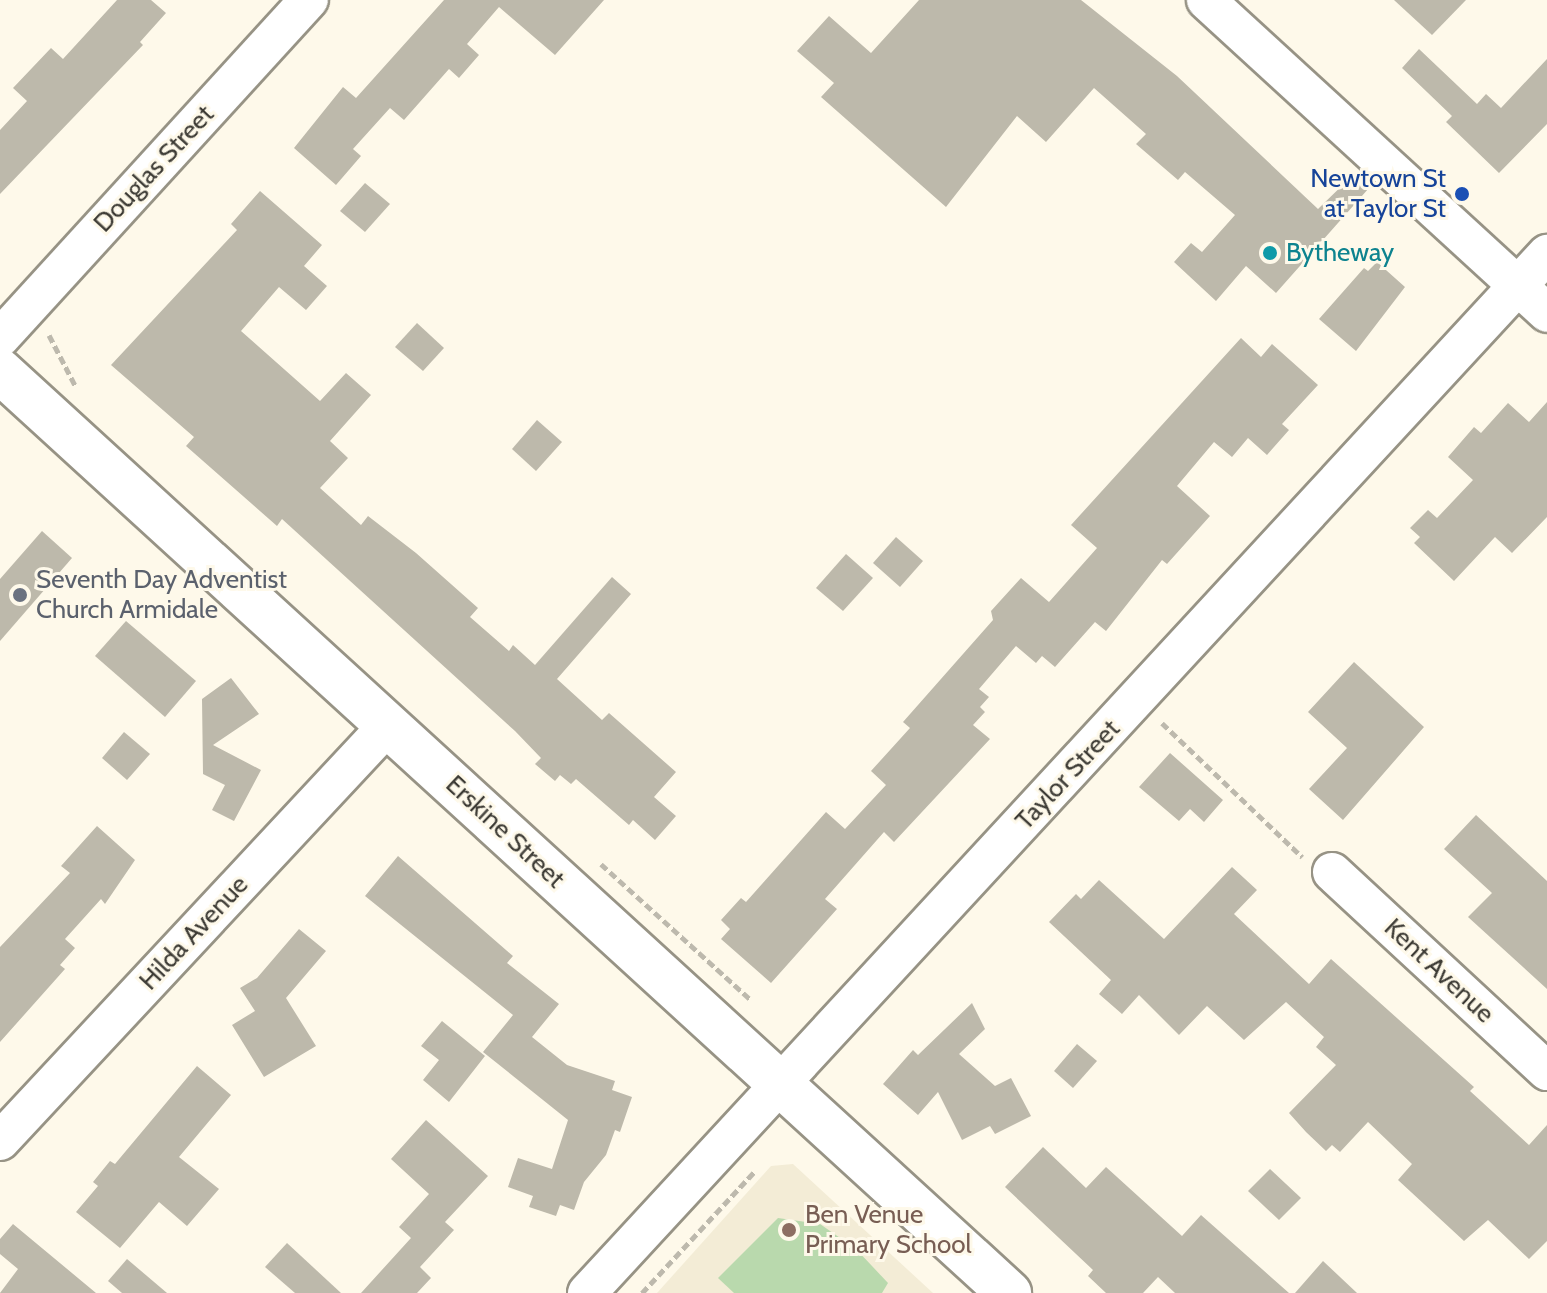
<!DOCTYPE html>
<html>
<head>
<meta charset="utf-8">
<style>
  body { margin:0 }
  #map { position:relative; width:1547px; height:1293px; overflow:hidden; background:#fef9ea; font-family:Cabin,sans-serif }
  div>[style] { position:absolute }
  .built>* { inset:0; background:#f3ecd6 }
  .green>* { inset:0; background:#b9d9ad }
  .building>* { inset:0; background:#bdb9ab }
  .path>* { height:5px; margin-top:-2.5px; transform-origin:0; background:repeating-linear-gradient(90deg,#bdb9ad 0 8px,transparent 0 12px) }
  .roads { filter:drop-shadow(2px 0 #979385) drop-shadow(-2px 0 #979385) drop-shadow(0 2px #979385) drop-shadow(0 -2px #979385) }
  .minor>* { height:38px; margin:-19px; padding:0 19px; transform-origin:19px; border-radius:19px; background:#fff }
  .tertiary>* { height:44px; margin:-22px; padding:0 22px; transform-origin:22px; border-radius:22px; background:#fff }
  .dots>* { width:22px; height:22px; translate:-50% -50%; box-sizing:border-box; border:4px solid #fef9ea; border-radius:50% }
  span { translate:-50% -50%; white-space:nowrap; text-align:center; line-height:1.15; -webkit-text-stroke:6px #fef9ea; paint-order:stroke }
  .street-label { font-size:26px; color:#3c3a34 }
  .transit-label { font-size:26px; color:#164399 }
  .right { translate:-100% -50%; text-align:right }
  .culture-label { font-size:26px; color:#0d838f }
  .left { translate:0 -50%; text-align:left }
  .worship-label { font-size:26px; color:#5b616d }
  .education-label { font-size:26px; color:#785e54 }
</style>
</head>
<body>
<div id="map">
  <div class="built">
    <div style="clip-path:polygon(793px 1164px,933px 1293px,657px 1293px,771px 1166px)"></div>
  </div>
  <div class="green">
    <div style="clip-path:polygon(778px 1218px,820px 1224px,856px 1249px,888px 1283px,882px 1293px,734px 1293px,718px 1278px)"></div>
  </div>
  <div class="building">
    <div style="clip-path:polygon(117px 0,151px 0,166px 13px,140px 42px,143px 45px,0 194px,0 130px,27px 101px,13px 88px,51px 48px,63px 59px)"></div>
    <div style="clip-path:polygon(444px 0,604px 0,555px 55px,499px 7px,467px 44px,479px 55px,459px 78px,449px 69px,404px 120px,390px 108px,353px 149px,361px 156px,336px 185px,294px 148px,343px 87px,356px 98px)"></div>
    <div style="clip-path:polygon(919px 0,1081px 0,1177px 76px,1318px 209px,1354px 174px,1369px 188px,1276px 293px,1246px 266px,1216px 301px,1174px 262px,1191px 243px,1202px 252px,1235px 215px,1185px 172px,1178px 180px,1136px 144px,1146px 134px,1094px 88px,1046px 142px,1017px 116px,946px 207px,821px 97px,834px 83px,797px 51px,829px 16px,871px 53px)"></div>
    <div style="clip-path:polygon(1394px 0,1466px 0,1432px 35px)"></div>
    <div style="clip-path:polygon(1419px 49px,1477px 104px,1486px 94px,1501px 108px,1547px 59px,1547px 124px,1499px 173px,1446px 122px,1452px 116px,1402px 68px)"></div>
    <div style="clip-path:polygon(365px 183px,390px 204px,365px 232px,340px 211px)"></div>
    <div style="clip-path:polygon(260px 191px,322px 245px,304px 266px,327px 286px,306px 310px,279px 287px,241px 331px,320px 401px,346px 373px,371px 395px,330px 441px,348px 458px,320px 488px,361px 525px,368px 516px,416px 553px,478px 608px,470px 617px,509px 651px,513px 645px,535px 665px,612px 577px,631px 594px,557px 679px,602px 720px,609px 713px,676px 772px,654px 797px,676px 816px,655px 840px,633px 820px,629px 825px,576px 779px,571px 784px,560px 775px,555px 781px,535px 764px,541px 758px,515px 731px,282px 519px,277px 526px,186px 446px,194px 437px,111px 365px,237px 230px,231px 224px)"></div>
    <div style="clip-path:polygon(1377px 262px,1405px 287px,1356px 351px,1319px 319px,1364px 268px,1368px 271px)"></div>
    <div style="clip-path:polygon(417px 323px,444px 348px,423px 371px,395px 347px)"></div>
    <div style="clip-path:polygon(1241px 338px,1261px 357px,1272px 344px,1318px 385px,1282px 424px,1289px 430px,1267px 455px,1248px 438px,1232px 457px,1214px 442px,1177px 486px,1210px 516px,1167px 564px,1162px 560px,1106px 631px,1095px 622px,1055px 667px,1042px 656px,1036px 663px,1016px 646px,979px 689px,989px 697px,980px 707px,985px 712px,973px 725px,990px 739px,894px 842px,884px 832px,825px 899px,837px 909px,771px 983px,721px 939px,730px 929px,721px 920px,741px 898px,746px 902px,826px 812px,845px 829px,886px 785px,871px 771px,910px 728px,903px 722px,993px 620px,991px 611px,1021px 578px,1049px 602px,1097px 548px,1071px 525px)"></div>
    <div style="clip-path:polygon(1547px 402px,1547px 517px,1512px 553px,1495px 537px,1454px 581px,1414px 543px,1420px 537px,1410px 528px,1428px 510px,1437px 518px,1473px 480px,1448px 457px,1474px 427px,1481px 433px,1508px 403px,1529px 422px)"></div>
    <div style="clip-path:polygon(537px 420px,562px 442px,536px 471px,512px 449px)"></div>
    <div style="clip-path:polygon(42px 531px,72px 558px,0 641px,0 579px)"></div>
    <div style="clip-path:polygon(896px 537px,923px 561px,900px 587px,873px 563px)"></div>
    <div style="clip-path:polygon(846px 554px,873px 578px,843px 611px,816px 588px)"></div>
    <div style="clip-path:polygon(126px 621px,196px 681px,165px 717px,95px 656px)"></div>
    <div style="clip-path:polygon(1354px 662px,1424px 727px,1343px 820px,1309px 789px,1347px 748px,1308px 712px)"></div>
    <div style="clip-path:polygon(231px 678px,259px 714px,213px 745px,261px 770px,234px 821px,212px 810px,225px 785px,203px 774px,202px 699px)"></div>
    <div style="clip-path:polygon(124px 732px,150px 754px,127px 780px,102px 758px)"></div>
    <div style="clip-path:polygon(1170px 753px,1223px 800px,1204px 822px,1190px 809px,1179px 821px,1139px 787px)"></div>
    <div style="clip-path:polygon(1476px 815px,1547px 881px,1547px 989px,1468px 917px,1492px 893px,1444px 849px)"></div>
    <div style="clip-path:polygon(97px 826px,135px 860px,105px 904px,101px 899px,65px 939px,75px 948px,60px 965px,65px 969px,0 1042px,0 947px,70px 873px,61px 866px)"></div>
    <div style="clip-path:polygon(398px 856px,513px 956px,507px 963px,559px 1004px,532px 1037px,567px 1065px,615px 1081px,612px 1090px,632px 1097px,620px 1132px,615px 1130px,606px 1155px,584px 1182px,574px 1210px,560px 1205px,556px 1216px,529px 1207px,533px 1196px,508px 1187px,518px 1158px,552px 1169px,568px 1120px,483px 1052px,513px 1015px,365px 896px)"></div>
    <div style="clip-path:polygon(1232px 867px,1257px 890px,1234px 914px,1309px 984px,1331px 959px,1474px 1087px,1470px 1091px,1529px 1145px,1547px 1125px,1547px 1241px,1529px 1259px,1488px 1220px,1464px 1241px,1398px 1180px,1412px 1164px,1368px 1122px,1340px 1152px,1332px 1145px,1326px 1151px,1306px 1132px,1289px 1113px,1336px 1065px,1316px 1047px,1324px 1037px,1286px 1002px,1244px 1040px,1207px 1006px,1179px 1035px,1139px 995px,1122px 1014px,1099px 994px,1111px 980px,1049px 922px,1076px 894px,1081px 899px,1099px 880px,1164px 939px)"></div>
    <div style="clip-path:polygon(299px 929px,326px 951px,286px 998px,316px 1046px,264px 1077px,232px 1025px,255px 1011px,240px 988px,257px 978px)"></div>
    <div style="clip-path:polygon(972px 1003px,985px 1029px,959px 1054px,995px 1086px,1011px 1078px,1031px 1116px,995px 1134px,990px 1126px,962px 1140px,938px 1092px,918px 1115px,883px 1084px,913px 1050px,918px 1055px)"></div>
    <div style="clip-path:polygon(442px 1021px,485px 1056px,449px 1102px,423px 1080px,439px 1060px,421px 1046px)"></div>
    <div style="clip-path:polygon(1077px 1044px,1097px 1061px,1073px 1088px,1054px 1071px)"></div>
    <div style="clip-path:polygon(197px 1066px,231px 1095px,179px 1157px,219px 1189px,187px 1226px,159px 1202px,120px 1248px,76px 1212px,98px 1186px,93px 1182px,110px 1161px,115px 1164px)"></div>
    <div style="clip-path:polygon(426px 1120px,488px 1176px,445px 1222px,454px 1230px,420px 1267px,431px 1278px,417px 1293px,361px 1293px,411px 1238px,399px 1227px,429px 1194px,391px 1159px)"></div>
    <div style="clip-path:polygon(1043px 1147px,1086px 1188px,1106px 1167px,1182px 1236px,1201px 1215px,1289px 1293px,1175px 1293px,1158px 1277px,1143px 1293px,1106px 1293px,1088px 1276px,1093px 1270px,1005px 1187px)"></div>
    <div style="clip-path:polygon(1270px 1169px,1301px 1198px,1279px 1220px,1248px 1191px)"></div>
    <div style="clip-path:polygon(13px 1224px,96px 1293px,0 1293px,18px 1269px,0 1254px,0 1239px)"></div>
    <div style="clip-path:polygon(287px 1243px,341px 1293px,295px 1293px,265px 1267px)"></div>
    <div style="clip-path:polygon(127px 1259px,167px 1293px,122px 1293px,108px 1281px)"></div>
    <div style="clip-path:polygon(1323px 1261px,1357px 1293px,1295px 1293px)"></div>
  </div>
  <div class="path">
    <div style="left:49px;top:335px;width:59px;rotate:62.6deg"></div>
    <div style="left:1162px;top:723px;width:194px;rotate:43.7deg"></div>
    <div style="left:601px;top:864px;width:201px;rotate:42.2deg"></div>
    <div style="left:642px;top:1293px;width:165px;rotate:-47.2deg"></div>
  </div>
  <div class="roads">
    <div class="minor">
      <div style="left:1206px;top:0;width:463px;rotate:42.5deg"></div>
      <div style="left:0;top:338px;width:458px;rotate:-47.6deg"></div>
      <div style="left:1332px;top:872px;width:293px;rotate:42.8deg"></div>
      <div style="left:0;top:1141px;width:570px;rotate:-46.99deg"></div>
      <div style="left:587px;top:1293px;width:1415px;rotate:-47.26deg"></div>
    </div>
    <div class="tertiary">
      <div style="left:0;top:371px;width:1367px;rotate:42.42deg"></div>
    </div>
  </div>
  <div class="dots">
    <div style="left:1462px;top:194px;background:#1a4fb4"></div>
    <div style="left:1270px;top:253px;background:#0f9aa8"></div>
    <div style="left:20px;top:595px;background:#6b7280"></div>
    <div style="left:789px;top:1230px;background:#8d6e63"></div>
  </div>
  <div class="street-label">
    <span style="left:154px;top:169px;rotate:-47deg">Douglas Street</span>
    <span style="left:1068px;top:775px;rotate:-47deg">Taylor Street</span>
    <span style="left:505px;top:832px;rotate:43deg">Erskine Street</span>
    <span style="left:194px;top:933px;rotate:-47deg">Hilda Avenue</span>
    <span style="left:1439px;top:971px;rotate:43deg">Kent Avenue</span>
  </div>
  <div class="transit-label">
    <span class="right" style="left:1446px;top:194px">Newtown St<br>at Taylor St</span>
  </div>
  <div class="culture-label">
    <span class="left" style="left:1286px;top:253px">Bytheway</span>
  </div>
  <div class="worship-label">
    <span class="left" style="left:36px;top:595px">Seventh Day Adventist<br>Church Armidale</span>
  </div>
  <div class="education-label">
    <span class="left" style="left:805px;top:1230px">Ben Venue<br>Primary School</span>
  </div>
</div>
</body>
</html>
